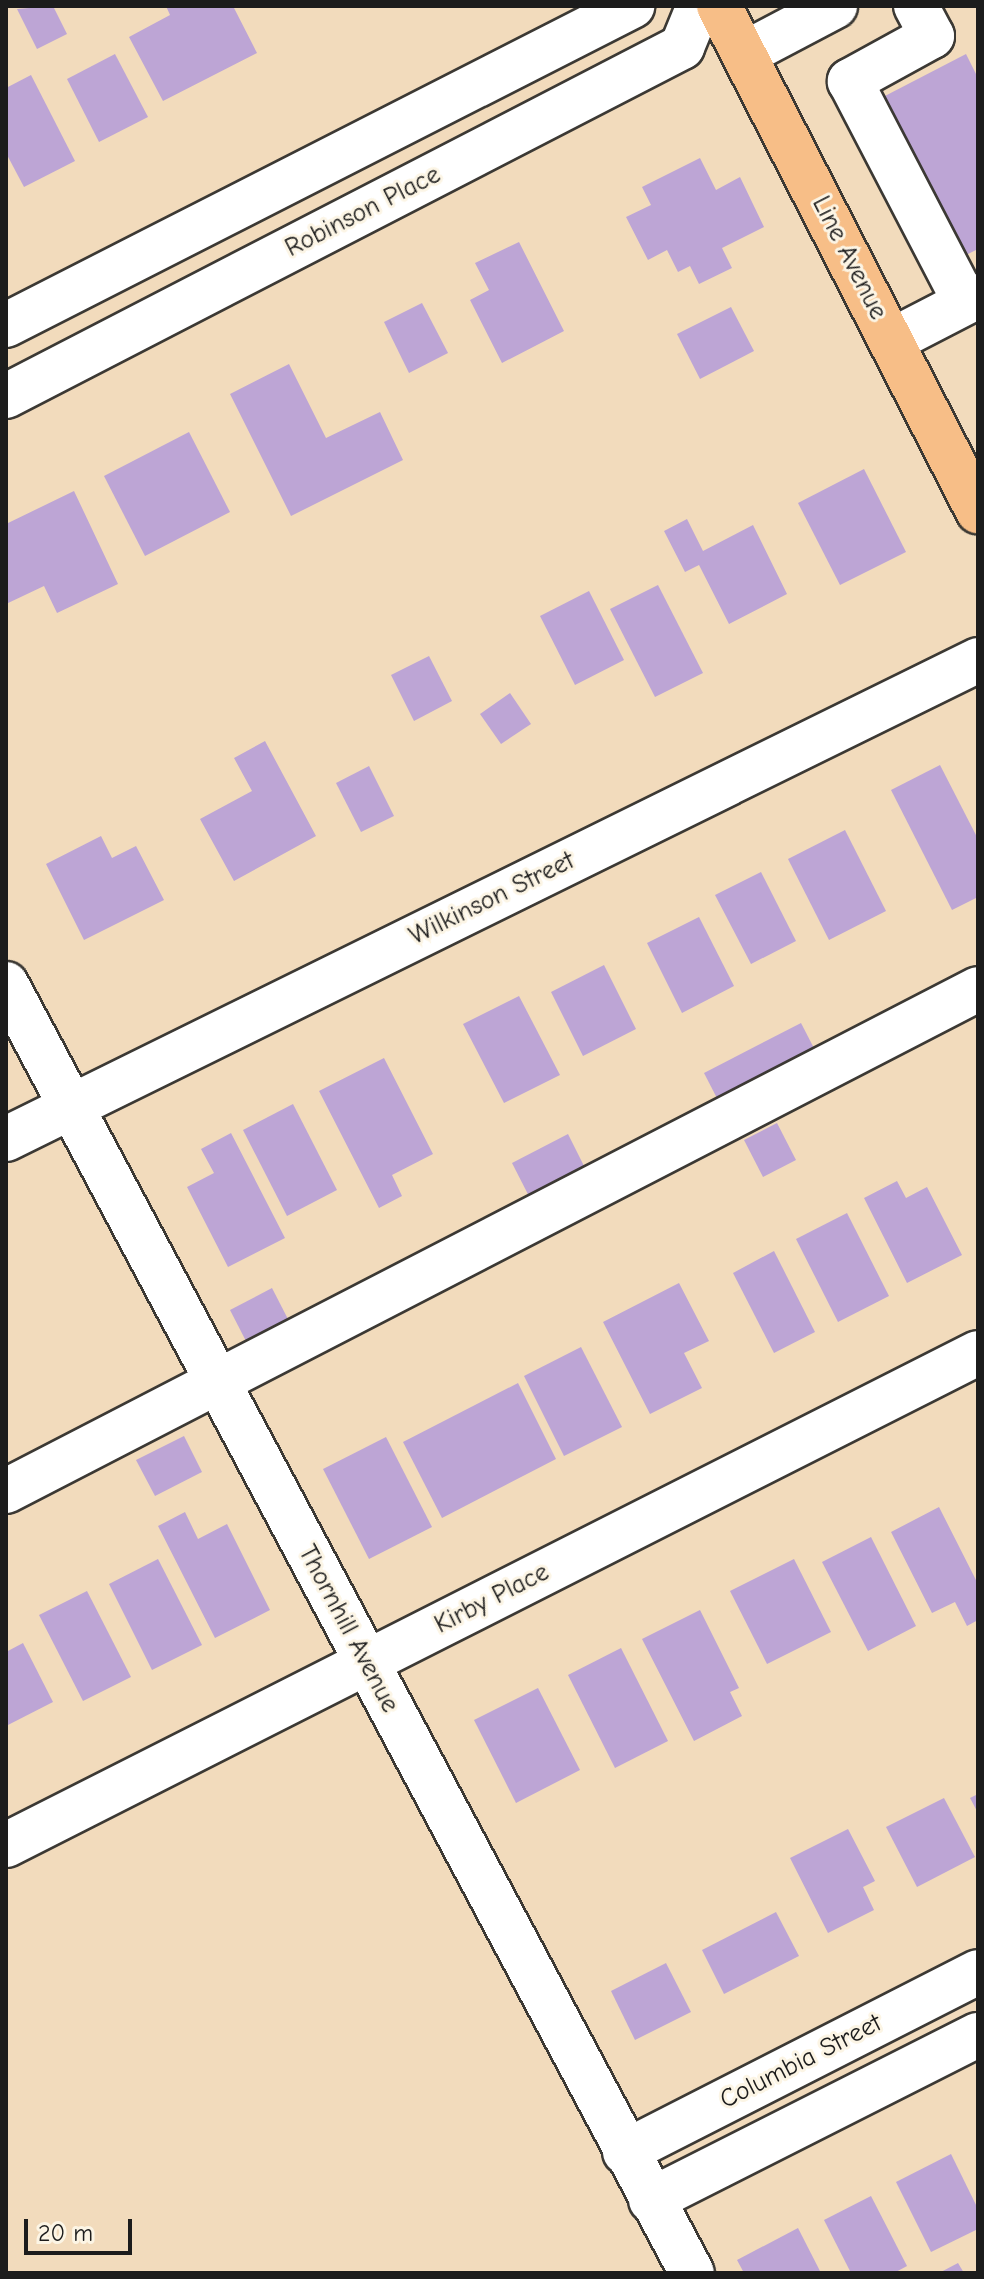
<!DOCTYPE html>
<html>
<head>
<meta charset="utf-8">
<style>
  body { margin:0 }
  #map { position:relative; width:984px; height:2279px; overflow:hidden; background:#f2dbbc; font-family:"Comic Neue",sans-serif }
  div>[style] { position:absolute }
  .building>* { inset:0; background:#bda5d5 }
  .roads { filter:drop-shadow(2px 0 #3c3934) drop-shadow(-2px 0 #3c3934) drop-shadow(0 2px #3c3934) drop-shadow(0 -2px #3c3934) }
  .minor>* { height:44px; margin:-22px; padding:0 22px; transform-origin:22px; border-radius:22px; background:#fff }
  .major>* { height:44px; margin:-22px; padding:0 22px; transform-origin:22px; border-radius:22px; background:#f7be87 }
  span { translate:-50% -50%; white-space:nowrap; text-align:center; line-height:1.15; -webkit-text-stroke:6px #fcf5e5; paint-order:stroke }
  .street-label { font-size:26px; color:#1c1c1c }
  .frame { position:absolute; inset:0; border:8px solid #1c1c1c; pointer-events:none }
  .scale { position:absolute; left:24px; top:2219px; width:108px; height:36px; box-sizing:border-box; border:4px solid #1c1c1c; border-top:0; padding-left:10px; font-size:24px; line-height:28px; white-space:nowrap; color:#1c1c1c; -webkit-text-stroke:6px #fcf5e5; paint-order:stroke }
</style>
</head>
<body>
<div id="map">
  <div class="building">
    <div style="clip-path:polygon(53px 6px,67px 34px,37px 49px,17px 9px)"></div>
    <div style="clip-path:polygon(166px 6px,233px 6px,257px 53px,163px 101px,129px 37px,170px 15px)"></div>
    <div style="clip-path:polygon(115px 54px,148px 117px,99px 142px,67px 79px)"></div>
    <div style="clip-path:polygon(966px 54px,978px 78px,978px 249px,964px 256px,883px 97px)"></div>
    <div style="clip-path:polygon(31px 75px,75px 161px,24px 187px,6px 153px,6px 88px)"></div>
    <div style="clip-path:polygon(700px 158px,716px 190px,740px 177px,764px 227px,722px 248px,732px 268px,699px 284px,690px 266px,678px 272px,667px 250px,648px 260px,626px 217px,651px 205px,642px 187px)"></div>
    <div style="clip-path:polygon(519px 242px,564px 331px,502px 363px,470px 300px,489px 290px,475px 263px)"></div>
    <div style="clip-path:polygon(422px 303px,448px 353px,409px 373px,384px 322px)"></div>
    <div style="clip-path:polygon(731px 307px,754px 351px,700px 379px,677px 334px)"></div>
    <div style="clip-path:polygon(289px 364px,326px 438px,380px 412px,403px 460px,291px 516px,230px 394px)"></div>
    <div style="clip-path:polygon(189px 432px,230px 512px,145px 556px,104px 476px)"></div>
    <div style="clip-path:polygon(864px 469px,906px 552px,840px 585px,798px 503px)"></div>
    <div style="clip-path:polygon(74px 491px,118px 584px,57px 613px,44px 586px,6px 604px,6px 524px)"></div>
    <div style="clip-path:polygon(687px 519px,703px 551px,753px 525px,787px 594px,729px 624px,699px 565px,685px 572px,664px 531px)"></div>
    <div style="clip-path:polygon(658px 585px,703px 673px,655px 697px,610px 609px)"></div>
    <div style="clip-path:polygon(589px 591px,624px 660px,575px 685px,540px 616px)"></div>
    <div style="clip-path:polygon(429px 656px,452px 701px,414px 721px,391px 675px)"></div>
    <div style="clip-path:polygon(510px 693px,531px 724px,501px 744px,480px 714px)"></div>
    <div style="clip-path:polygon(265px 741px,316px 836px,234px 881px,200px 819px,252px 791px,234px 758px)"></div>
    <div style="clip-path:polygon(940px 765px,978px 839px,978px 897px,952px 910px,891px 790px)"></div>
    <div style="clip-path:polygon(369px 766px,394px 816px,361px 832px,336px 783px)"></div>
    <div style="clip-path:polygon(845px 830px,886px 911px,829px 940px,788px 859px)"></div>
    <div style="clip-path:polygon(101px 836px,112px 858px,136px 846px,164px 900px,84px 940px,46px 864px)"></div>
    <div style="clip-path:polygon(761px 872px,796px 941px,751px 964px,715px 895px)"></div>
    <div style="clip-path:polygon(699px 917px,734px 986px,682px 1013px,647px 943px)"></div>
    <div style="clip-path:polygon(604px 965px,636px 1029px,583px 1056px,551px 992px)"></div>
    <div style="clip-path:polygon(519px 996px,560px 1075px,504px 1103px,463px 1024px)"></div>
    <div style="clip-path:polygon(801px 1023px,817px 1054px,720px 1104px,704px 1073px)"></div>
    <div style="clip-path:polygon(384px 1058px,433px 1154px,392px 1175px,402px 1196px,379px 1208px,319px 1091px)"></div>
    <div style="clip-path:polygon(293px 1104px,337px 1190px,287px 1216px,243px 1130px)"></div>
    <div style="clip-path:polygon(777px 1123px,796px 1160px,763px 1177px,744px 1140px)"></div>
    <div style="clip-path:polygon(231px 1133px,285px 1238px,228px 1267px,187px 1187px,214px 1173px,201px 1149px)"></div>
    <div style="clip-path:polygon(568px 1134px,591px 1180px,535px 1208px,512px 1163px)"></div>
    <div style="clip-path:polygon(897px 1181px,906px 1198px,927px 1187px,962px 1255px,907px 1283px,864px 1198px)"></div>
    <div style="clip-path:polygon(847px 1213px,889px 1296px,838px 1322px,796px 1239px)"></div>
    <div style="clip-path:polygon(774px 1251px,815px 1332px,774px 1353px,733px 1273px)"></div>
    <div style="clip-path:polygon(679px 1283px,709px 1341px,684px 1353px,702px 1388px,650px 1414px,603px 1322px)"></div>
    <div style="clip-path:polygon(272px 1288px,290px 1323px,248px 1345px,230px 1310px)"></div>
    <div style="clip-path:polygon(581px 1347px,622px 1427px,564px 1456px,524px 1376px)"></div>
    <div style="clip-path:polygon(518px 1383px,556px 1459px,442px 1518px,403px 1442px)"></div>
    <div style="clip-path:polygon(184px 1436px,202px 1472px,155px 1496px,136px 1460px)"></div>
    <div style="clip-path:polygon(386px 1437px,432px 1527px,369px 1559px,323px 1469px)"></div>
    <div style="clip-path:polygon(939px 1507px,978px 1584px,978px 1620px,967px 1626px,955px 1602px,932px 1613px,891px 1532px)"></div>
    <div style="clip-path:polygon(185px 1512px,198px 1539px,227px 1524px,270px 1610px,215px 1638px,158px 1526px)"></div>
    <div style="clip-path:polygon(871px 1537px,916px 1626px,868px 1651px,822px 1562px)"></div>
    <div style="clip-path:polygon(158px 1559px,202px 1645px,152px 1670px,109px 1584px)"></div>
    <div style="clip-path:polygon(794px 1559px,831px 1632px,767px 1664px,730px 1591px)"></div>
    <div style="clip-path:polygon(87px 1591px,131px 1677px,83px 1701px,39px 1615px)"></div>
    <div style="clip-path:polygon(700px 1610px,739px 1688px,730px 1692px,742px 1716px,694px 1741px,642px 1639px)"></div>
    <div style="clip-path:polygon(23px 1643px,53px 1702px,6px 1726px,6px 1652px)"></div>
    <div style="clip-path:polygon(621px 1648px,668px 1741px,615px 1768px,568px 1675px)"></div>
    <div style="clip-path:polygon(538px 1688px,580px 1770px,516px 1803px,474px 1720px)"></div>
    <div style="clip-path:polygon(978px 1794px,978px 1813px,970px 1798px)"></div>
    <div style="clip-path:polygon(944px 1798px,975px 1857px,917px 1887px,886px 1827px)"></div>
    <div style="clip-path:polygon(848px 1829px,875px 1881px,863px 1887px,874px 1910px,828px 1933px,790px 1858px)"></div>
    <div style="clip-path:polygon(776px 1912px,799px 1956px,724px 1994px,702px 1950px)"></div>
    <div style="clip-path:polygon(666px 1963px,691px 2012px,635px 2040px,611px 1991px)"></div>
    <div style="clip-path:polygon(951px 2154px,978px 2209px,978px 2229px,931px 2252px,896px 2182px)"></div>
    <div style="clip-path:polygon(871px 2196px,907px 2266px,894px 2273px,851px 2273px,824px 2220px)"></div>
    <div style="clip-path:polygon(798px 2228px,821px 2273px,744px 2273px,737px 2260px)"></div>
    <div style="clip-path:polygon(958px 2263px,964px 2273px,939px 2273px)"></div>
  </div>
  <div class="roads">
    <div class="minor">
      <div style="left:916px;top:6px;width:34px;rotate:62deg"></div>
      <div style="left:932px;top:36px;width:94px;rotate:151.2deg"></div>
      <div style="left:850px;top:81px;width:249px;rotate:62.5deg"></div>
      <div style="left:744px;top:54px;width:103px;rotate:-27.8deg"></div>
      <div style="left:6px;top:325px;width:703px;rotate:-27deg"></div>
      <div style="left:891px;top:341px;width:98px;rotate:-27.3deg"></div>
      <div style="left:6px;top:396px;width:761px;rotate:-27.31deg"></div>
      <div style="left:682px;top:47px;width:42px;rotate:-67.7deg"></div>
      <div style="left:6px;top:984px;width:1460px;rotate:61.98deg"></div>
      <div style="left:6px;top:1139px;width:1084px;rotate:-26.23deg"></div>
      <div style="left:6px;top:1491px;width:1094px;rotate:-27.31deg"></div>
      <div style="left:6px;top:1845px;width:1089px;rotate:-26.85deg"></div>
      <div style="left:625px;top:2152px;width:396px;rotate:-27deg"></div>
      <div style="left:651px;top:2200px;width:366px;rotate:-26.8deg"></div>
    </div>
    <div class="major">
      <div style="left:719px;top:6px;width:568px;rotate:62.85deg"></div>
    </div>
  </div>
  <div class="street-label">
    <span style="left:363px;top:212px;rotate:-27deg">Robinson Place</span>
    <span style="left:849px;top:258px;rotate:63deg">Line Avenue</span>
    <span style="left:492px;top:899px;rotate:-26deg">Wilkinson Street</span>
    <span style="left:492px;top:1599px;rotate:-27deg">Kirby Place</span>
    <span style="left:348px;top:1629px;rotate:62deg">Thornhill Avenue</span>
    <span style="left:801px;top:2062px;rotate:-27deg">Columbia Street</span>
  </div>
  <div class="frame"></div>
  <div class="scale">20 m</div>
</div>
</body>
</html>
